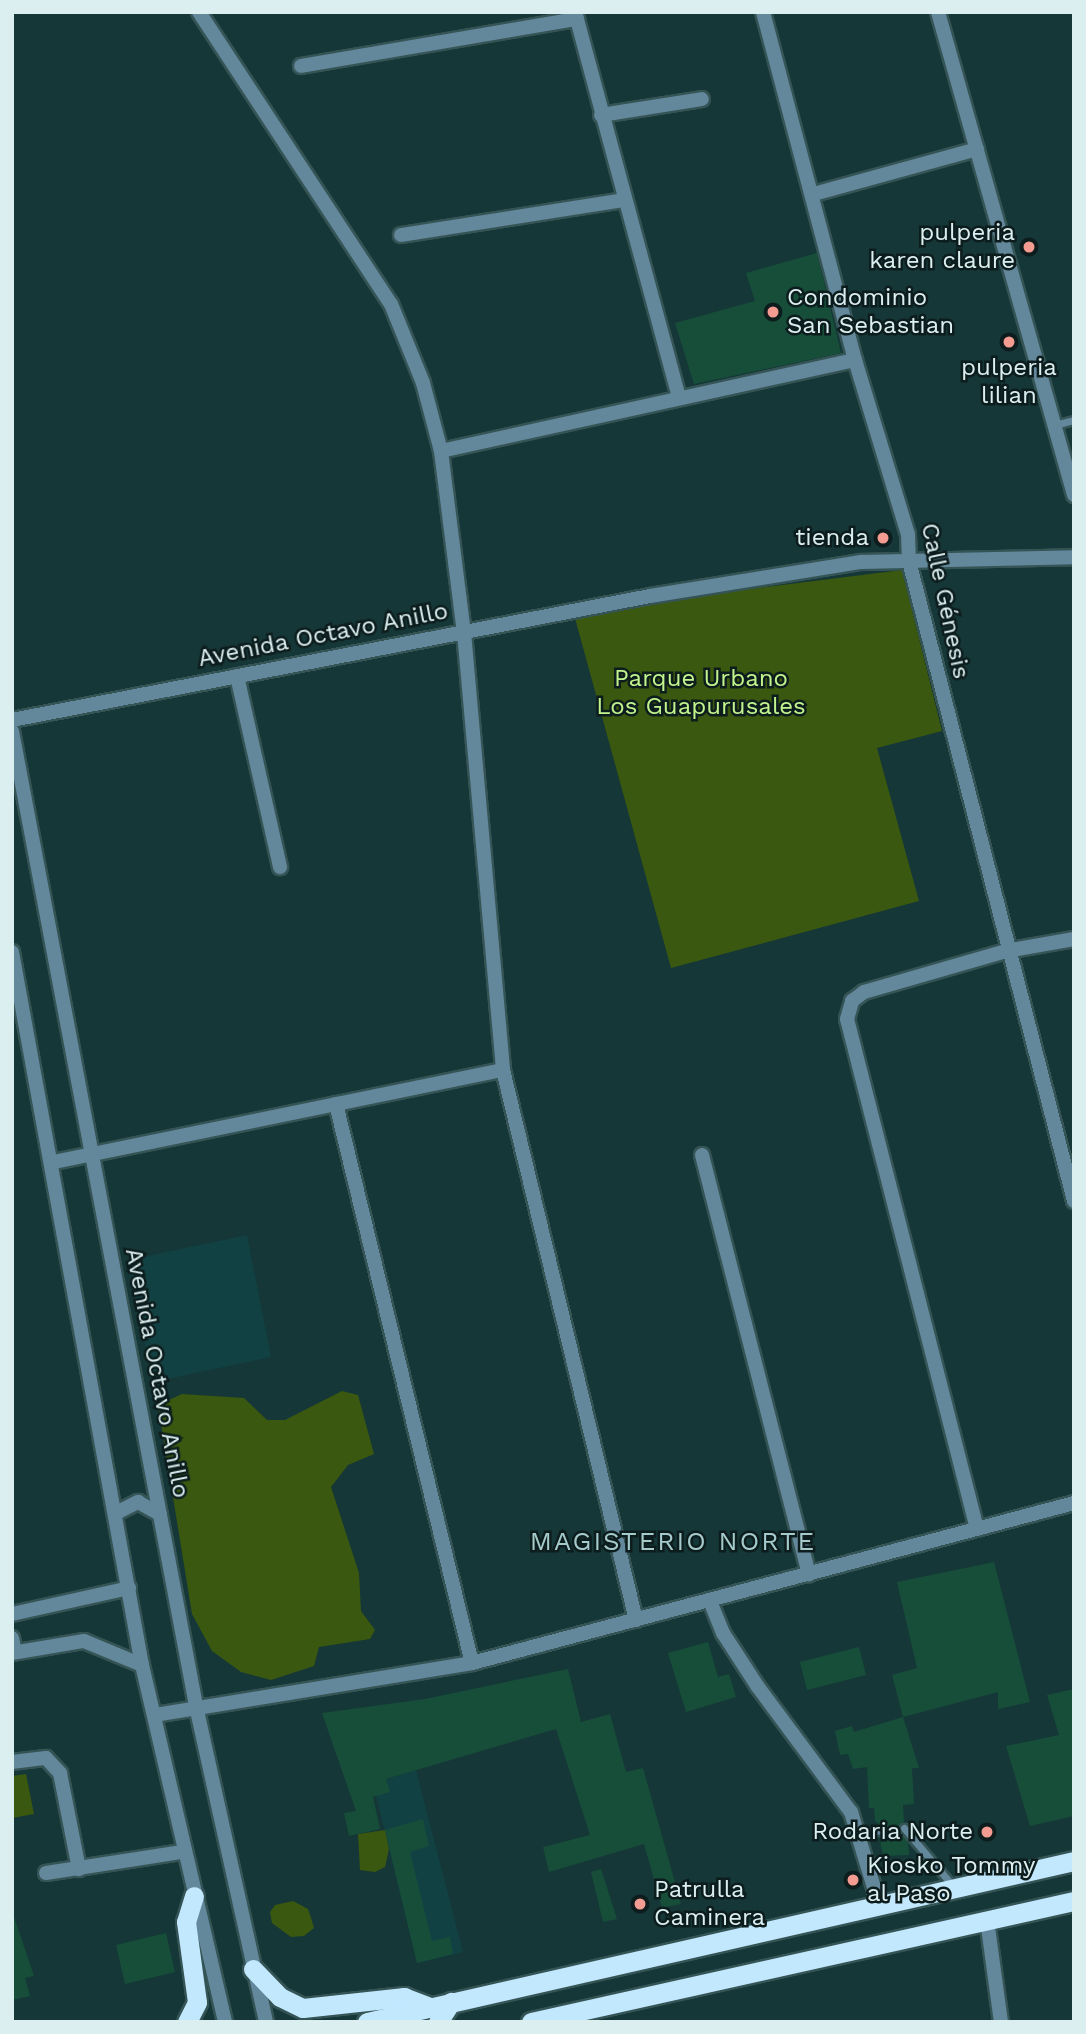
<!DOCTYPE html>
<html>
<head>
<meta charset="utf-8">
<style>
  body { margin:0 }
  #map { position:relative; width:1086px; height:2034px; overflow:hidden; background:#153738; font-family:"Work Sans",sans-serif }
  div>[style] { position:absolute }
  .built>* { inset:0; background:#124143 }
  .green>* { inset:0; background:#3a580f }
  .building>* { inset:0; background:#174e39 }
  .roads { filter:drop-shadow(2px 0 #355455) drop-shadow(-2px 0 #355455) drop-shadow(0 2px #355455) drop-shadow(0 -2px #355455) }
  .service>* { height:7px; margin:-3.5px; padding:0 3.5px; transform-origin:3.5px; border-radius:3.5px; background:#63879b }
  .minor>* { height:14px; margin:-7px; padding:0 7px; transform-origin:7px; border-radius:7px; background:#63879b }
  .tertiary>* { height:14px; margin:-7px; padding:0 7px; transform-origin:7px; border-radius:7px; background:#63879b }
  .trunk>* { height:19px; margin:-9.5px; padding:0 9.5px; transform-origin:9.5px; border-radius:9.5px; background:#c2e8fe }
  .dots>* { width:19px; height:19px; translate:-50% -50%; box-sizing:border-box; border:4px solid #0d1c1c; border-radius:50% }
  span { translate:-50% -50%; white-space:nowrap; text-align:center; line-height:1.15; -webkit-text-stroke:5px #0d1c1c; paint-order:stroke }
  .poi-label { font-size:24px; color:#dceff0 }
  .right { translate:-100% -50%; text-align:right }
  .left { translate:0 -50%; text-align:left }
  .street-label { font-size:24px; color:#dceff0 }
  .park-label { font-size:24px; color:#c2f48d }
  .neighbourhood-label { font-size:26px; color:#a5cacb; letter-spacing:2px }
  .frame { position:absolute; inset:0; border:14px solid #dceff0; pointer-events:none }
</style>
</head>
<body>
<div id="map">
  <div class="built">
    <div style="clip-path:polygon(247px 1235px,271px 1357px,153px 1382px,129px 1260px)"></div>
    <div style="clip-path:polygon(416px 1770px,463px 1952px,417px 1963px,373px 1783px)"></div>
  </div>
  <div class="green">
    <div style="clip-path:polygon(902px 570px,942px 731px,877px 748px,919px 901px,671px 968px,573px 611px)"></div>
    <div style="clip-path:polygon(342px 1391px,358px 1395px,374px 1454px,348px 1465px,331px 1487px,359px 1573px,361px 1611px,375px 1630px,370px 1639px,319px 1647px,314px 1666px,271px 1680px,241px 1672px,212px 1651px,192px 1614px,158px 1405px,182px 1394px,244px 1398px,267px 1420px,285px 1420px)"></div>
    <div style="clip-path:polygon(26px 1774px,34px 1814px,12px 1818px,12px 1776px)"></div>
    <div style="clip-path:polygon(385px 1830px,389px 1849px,385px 1867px,375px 1872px,360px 1870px,358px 1834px)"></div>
    <div style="clip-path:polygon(293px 1901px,308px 1909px,312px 1921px,314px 1928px,304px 1936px,291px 1937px,272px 1923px,270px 1912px,275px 1905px)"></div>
  </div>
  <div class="building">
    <div style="clip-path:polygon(817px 253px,841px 353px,694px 384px,675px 323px,755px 301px,746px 273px)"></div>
    <div style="clip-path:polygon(994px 1562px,1030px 1702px,998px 1709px,998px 1692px,903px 1717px,892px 1675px,917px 1668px,897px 1582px)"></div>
    <div style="clip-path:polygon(708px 1642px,718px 1677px,729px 1674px,736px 1697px,686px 1712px,668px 1653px)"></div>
    <div style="clip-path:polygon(859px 1647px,866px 1675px,807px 1690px,800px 1662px)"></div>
    <div style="clip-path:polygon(568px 1669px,581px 1722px,610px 1714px,626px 1772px,643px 1768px,681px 1904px,662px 1908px,644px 1844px,549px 1872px,543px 1847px,590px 1835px,556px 1729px,386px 1779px,390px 1792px,373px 1797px,380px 1829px,349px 1836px,344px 1813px,356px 1811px,322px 1713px,425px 1699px)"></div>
    <div style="clip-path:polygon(1074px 1689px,1074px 1816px,1030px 1826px,1006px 1746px,1059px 1735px,1047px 1695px)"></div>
    <div style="clip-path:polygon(903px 1717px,919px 1768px,912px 1768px,914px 1804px,903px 1805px,904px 1822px,898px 1827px,908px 1843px,909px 1855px,883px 1856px,879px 1836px,885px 1829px,875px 1821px,874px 1808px,869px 1808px,867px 1767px,853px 1769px,848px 1754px,840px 1755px,835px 1731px,852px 1726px,854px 1732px)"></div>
    <div style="clip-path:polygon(423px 1819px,429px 1846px,410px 1852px,432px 1941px,450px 1937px,453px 1954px,417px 1963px,385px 1830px)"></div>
    <div style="clip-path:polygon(601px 1869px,617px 1919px,603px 1922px,591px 1872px)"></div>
    <div style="clip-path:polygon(12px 1911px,34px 1976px,25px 1978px,30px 1996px,12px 2000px)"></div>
    <div style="clip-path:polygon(166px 1933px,175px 1972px,125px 1984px,116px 1945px)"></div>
  </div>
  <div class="roads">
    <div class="service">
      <div style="left:1054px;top:425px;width:21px;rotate:-14deg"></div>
      <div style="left:904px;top:1828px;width:75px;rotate:49.9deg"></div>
      <div style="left:861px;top:1836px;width:19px;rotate:-18deg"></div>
    </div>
    <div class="minor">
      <div style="left:199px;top:12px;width:349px;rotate:56.7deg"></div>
      <div style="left:391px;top:304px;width:85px;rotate:67.9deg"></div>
      <div style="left:423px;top:383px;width:70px;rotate:75.2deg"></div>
      <div style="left:441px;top:451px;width:182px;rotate:82.8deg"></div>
      <div style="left:464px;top:632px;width:440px;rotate:84.9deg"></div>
      <div style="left:503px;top:1070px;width:566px;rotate:76.41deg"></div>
      <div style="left:575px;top:12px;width:399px;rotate:74.9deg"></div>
      <div style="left:763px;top:12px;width:360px;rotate:75.2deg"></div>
      <div style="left:855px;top:360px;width:182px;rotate:73.1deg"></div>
      <div style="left:908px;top:534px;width:27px;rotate:88deg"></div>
      <div style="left:909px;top:561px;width:661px;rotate:75.54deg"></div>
      <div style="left:938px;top:12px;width:502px;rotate:74.27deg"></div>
      <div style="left:301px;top:66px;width:280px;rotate:-9.7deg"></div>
      <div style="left:601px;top:115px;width:102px;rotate:-9deg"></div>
      <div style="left:814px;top:194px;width:169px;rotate:-15.4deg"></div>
      <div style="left:401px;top:235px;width:226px;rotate:-8.9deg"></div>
      <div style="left:441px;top:451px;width:424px;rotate:-12.4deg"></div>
      <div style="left:237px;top:676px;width:196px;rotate:77.3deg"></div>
      <div style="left:12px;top:720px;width:650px;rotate:-11deg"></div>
      <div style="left:650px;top:596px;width:214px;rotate:-9.2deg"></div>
      <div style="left:861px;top:562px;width:213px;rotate:-1.3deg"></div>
      <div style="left:336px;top:1104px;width:575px;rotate:76.33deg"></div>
      <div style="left:702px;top:1155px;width:433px;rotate:75.7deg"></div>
      <div style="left:54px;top:1162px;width:458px;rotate:-11.6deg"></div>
      <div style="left:977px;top:1529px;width:526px;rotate:-104.3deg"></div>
      <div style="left:847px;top:1019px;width:19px;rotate:-74deg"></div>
      <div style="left:852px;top:1001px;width:15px;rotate:-37deg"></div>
      <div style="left:864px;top:992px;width:148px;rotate:-16.1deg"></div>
      <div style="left:1006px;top:951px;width:69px;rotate:-10deg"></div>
      <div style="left:710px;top:1601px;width:35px;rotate:68deg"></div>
      <div style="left:723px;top:1633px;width:64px;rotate:57.1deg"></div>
      <div style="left:758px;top:1687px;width:156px;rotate:53.4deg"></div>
      <div style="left:851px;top:1812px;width:96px;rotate:73.1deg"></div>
      <div style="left:12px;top:1614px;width:120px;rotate:-12.5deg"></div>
      <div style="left:12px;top:1638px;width:14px;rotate:78deg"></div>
      <div style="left:12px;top:1653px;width:73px;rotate:-9.5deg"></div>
      <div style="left:84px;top:1641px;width:63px;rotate:22.5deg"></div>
      <div style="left:155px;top:1715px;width:321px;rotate:-9.3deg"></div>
      <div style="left:472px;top:1663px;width:623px;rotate:-14.88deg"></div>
      <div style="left:12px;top:1762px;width:34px;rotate:-7deg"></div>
      <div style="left:46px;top:1758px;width:21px;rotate:47deg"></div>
      <div style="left:60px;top:1773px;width:98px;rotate:78.8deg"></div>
      <div style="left:46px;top:1873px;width:138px;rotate:-8.8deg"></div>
      <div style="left:987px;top:1920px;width:103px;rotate:82.2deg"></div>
    </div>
    <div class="tertiary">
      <div style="left:12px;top:731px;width:992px;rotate:79.31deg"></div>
      <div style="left:196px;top:1706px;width:324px;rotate:77.5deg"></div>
      <div style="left:12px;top:952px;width:725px;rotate:79.67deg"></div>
      <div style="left:142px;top:1665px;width:367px;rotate:76.9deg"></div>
      <div style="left:116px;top:1513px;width:25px;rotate:-27deg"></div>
      <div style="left:138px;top:1502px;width:25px;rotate:29deg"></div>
    </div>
    <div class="trunk">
      <div style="left:253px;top:1969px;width:39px;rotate:46deg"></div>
      <div style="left:280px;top:1997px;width:25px;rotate:26deg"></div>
      <div style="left:303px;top:2008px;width:102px;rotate:-6.2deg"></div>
      <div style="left:404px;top:1997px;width:28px;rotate:21deg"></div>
      <div style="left:187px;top:2022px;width:22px;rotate:-63deg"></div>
      <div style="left:197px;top:2002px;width:81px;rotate:-97.8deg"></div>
      <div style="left:186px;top:1922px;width:27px;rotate:-73deg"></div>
      <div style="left:367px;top:2022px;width:725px;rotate:-12.83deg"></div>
      <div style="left:438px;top:2022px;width:24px;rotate:-57deg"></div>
      <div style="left:531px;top:2022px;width:556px;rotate:-12.56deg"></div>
    </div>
  </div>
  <div class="dots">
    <div style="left:1029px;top:247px;background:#f59c92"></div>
    <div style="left:773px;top:312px;background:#f59c92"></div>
    <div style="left:1009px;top:342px;background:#f59c92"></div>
    <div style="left:883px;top:538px;background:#f59c92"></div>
    <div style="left:987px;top:1832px;background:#f59c92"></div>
    <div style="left:853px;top:1880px;background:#f59c92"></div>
    <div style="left:640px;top:1904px;background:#f59c92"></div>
  </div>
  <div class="poi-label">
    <span class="right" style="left:1015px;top:247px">pulperia<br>karen claure</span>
    <span class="left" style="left:787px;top:312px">Condominio<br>San Sebastian</span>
    <span style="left:1009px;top:382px">pulperia<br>lilian</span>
    <span class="right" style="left:869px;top:538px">tienda</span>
    <span class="right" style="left:973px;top:1832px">Rodaria Norte</span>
    <span class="left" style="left:867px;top:1880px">Kiosko Tommy<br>al Paso</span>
    <span class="left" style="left:654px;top:1904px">Patrulla<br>Caminera</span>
  </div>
  <div class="street-label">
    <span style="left:945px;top:601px;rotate:78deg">Calle Génesis</span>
    <span style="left:323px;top:635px;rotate:-11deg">Avenida Octavo Anillo</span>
    <span style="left:157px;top:1373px;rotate:79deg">Avenida Octavo Anillo</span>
  </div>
  <div class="park-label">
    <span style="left:701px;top:693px">Parque Urbano<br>Los Guapurusales</span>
  </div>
  <div class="neighbourhood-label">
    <span style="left:673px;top:1542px">MAGISTERIO NORTE</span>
  </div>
  <div class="frame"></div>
</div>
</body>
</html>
